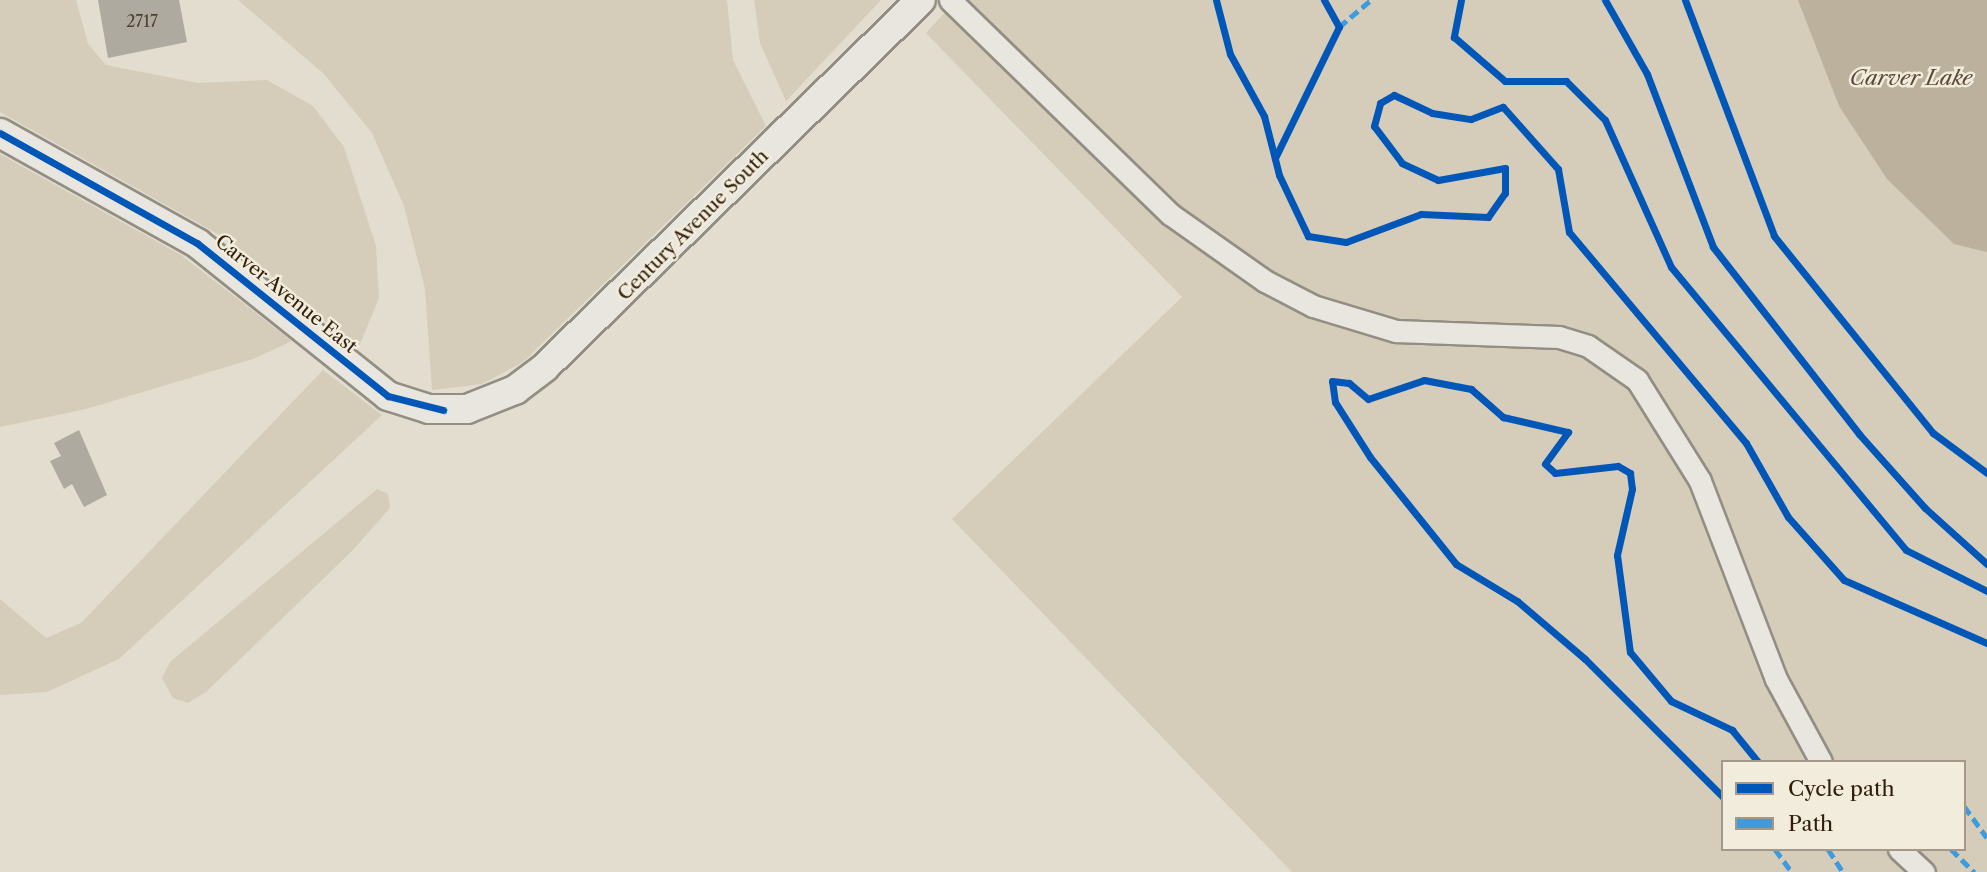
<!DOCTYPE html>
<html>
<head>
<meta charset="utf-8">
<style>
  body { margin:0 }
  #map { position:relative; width:1987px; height:872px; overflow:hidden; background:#e2ddcf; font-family:"Libre Caslon Text",serif }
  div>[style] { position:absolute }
  .green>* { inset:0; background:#d5cdb9 }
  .water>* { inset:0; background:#bcb19d }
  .building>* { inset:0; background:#afaaa0 }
  .roads { filter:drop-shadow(2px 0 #938e84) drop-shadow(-2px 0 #938e84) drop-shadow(0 2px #938e84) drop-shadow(0 -2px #938e84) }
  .minor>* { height:21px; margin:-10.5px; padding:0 10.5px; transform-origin:10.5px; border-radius:10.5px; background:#e9e6df }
  .tertiary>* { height:28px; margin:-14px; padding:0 14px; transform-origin:14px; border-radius:14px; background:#e9e6df }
  .quiet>* { height:5px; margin-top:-2.5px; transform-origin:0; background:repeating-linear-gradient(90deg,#3e9bde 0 10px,transparent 0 15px) }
  .cycleway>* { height:7px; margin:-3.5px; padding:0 3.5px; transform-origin:3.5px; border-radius:3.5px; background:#0057b8 }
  span { translate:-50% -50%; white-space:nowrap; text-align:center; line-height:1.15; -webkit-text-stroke:5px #f1ecdb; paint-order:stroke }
  .number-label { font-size:16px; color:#504031 }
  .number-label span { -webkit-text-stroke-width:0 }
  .street-label { font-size:19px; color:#311d0c }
  .water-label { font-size:21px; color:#5c4a37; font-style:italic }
  .legend { position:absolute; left:1721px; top:760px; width:245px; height:91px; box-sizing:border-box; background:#f1ecdb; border:2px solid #a49988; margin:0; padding:9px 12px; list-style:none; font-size:21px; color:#311d0c }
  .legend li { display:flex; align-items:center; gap:14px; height:35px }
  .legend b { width:35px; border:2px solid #a49988 }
</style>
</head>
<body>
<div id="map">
  <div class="green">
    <div style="clip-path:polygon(0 0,76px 0,88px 44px,106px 65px,198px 83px,267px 80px,313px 106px,344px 147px,376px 246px,379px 298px,358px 349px,232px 242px,0 112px)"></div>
    <div style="clip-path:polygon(238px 0,727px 0,733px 60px,766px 126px,523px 362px,482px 384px,432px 390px,425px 289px,404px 206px,372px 133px,324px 74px)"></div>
    <div style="clip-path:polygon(754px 0,881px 0,786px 101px,760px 43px)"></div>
    <div style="clip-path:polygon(evenodd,956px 0,1987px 0,1987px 872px,1292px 872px,952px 519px,1182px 297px,926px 33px,956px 0,1723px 762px,1964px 762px,1964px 849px,1723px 849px,1723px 762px)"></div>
    <div style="clip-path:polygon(0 154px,181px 255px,292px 341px,253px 359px,86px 409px,0 427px)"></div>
    <div style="clip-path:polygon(323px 370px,382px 415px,119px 659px,47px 692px,0 695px,0 599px,46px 638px,81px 623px)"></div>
    <div style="clip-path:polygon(377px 489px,388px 494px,390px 508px,352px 551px,206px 692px,188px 703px,173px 698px,162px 678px,170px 662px)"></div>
  </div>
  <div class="water">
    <div style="clip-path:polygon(1798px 0,1987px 0,1987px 252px,1954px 244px,1887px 179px,1839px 106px)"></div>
  </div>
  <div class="building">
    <div style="clip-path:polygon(98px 0,179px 0,187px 42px,108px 58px)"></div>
    <div style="clip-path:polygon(79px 430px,107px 495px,84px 507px,72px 484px,64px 489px,50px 461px,61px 456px,54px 443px)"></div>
  </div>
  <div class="roads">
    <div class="minor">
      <div style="left:950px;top:0;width:307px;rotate:44.2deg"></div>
      <div style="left:1170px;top:214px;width:116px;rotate:35.2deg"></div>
      <div style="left:1265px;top:281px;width:54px;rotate:27.5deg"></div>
      <div style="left:1313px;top:306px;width:87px;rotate:16.8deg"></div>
      <div style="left:1396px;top:331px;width:163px;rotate:2.1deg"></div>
      <div style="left:1559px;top:337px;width:30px;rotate:17deg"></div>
      <div style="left:1588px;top:346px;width:60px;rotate:34.8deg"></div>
      <div style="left:1637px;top:380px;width:119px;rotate:58deg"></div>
      <div style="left:1700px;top:481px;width:212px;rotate:69deg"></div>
      <div style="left:1776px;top:679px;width:94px;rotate:61.5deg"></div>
      <div style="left:1899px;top:849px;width:34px;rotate:43deg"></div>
    </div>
    <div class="tertiary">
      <div style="left:0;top:133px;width:226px;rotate:29.2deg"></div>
      <div style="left:197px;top:243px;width:245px;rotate:38.7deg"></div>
      <div style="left:388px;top:396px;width:43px;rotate:17.6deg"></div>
      <div style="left:429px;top:409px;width:38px"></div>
      <div style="left:467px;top:409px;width:52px;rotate:-21.6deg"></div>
      <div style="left:515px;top:390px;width:38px;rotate:-37deg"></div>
      <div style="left:545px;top:367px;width:525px;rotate:-44.31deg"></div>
    </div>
  </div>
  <div class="quiet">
    <div style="left:1339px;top:27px;width:42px;rotate:-40.2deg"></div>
    <div style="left:1964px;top:806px;width:39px;rotate:54deg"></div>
    <div style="left:1775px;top:849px;width:29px;rotate:54deg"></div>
    <div style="left:1828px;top:849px;width:27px;rotate:57deg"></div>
    <div style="left:1951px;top:849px;width:33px;rotate:45deg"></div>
  </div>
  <div class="cycleway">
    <div style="left:1216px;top:0;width:56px;rotate:75.5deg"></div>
    <div style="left:1230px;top:54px;width:71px;rotate:61.3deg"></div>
    <div style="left:1264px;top:116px;width:61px;rotate:75.7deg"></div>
    <div style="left:1279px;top:175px;width:68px;rotate:64.6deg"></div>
    <div style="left:1308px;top:236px;width:38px;rotate:9deg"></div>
    <div style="left:1346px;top:242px;width:80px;rotate:-20.5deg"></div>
    <div style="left:1421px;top:214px;width:67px;rotate:2.6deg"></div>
    <div style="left:1488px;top:217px;width:29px;rotate:-55deg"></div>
    <div style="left:1505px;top:193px;width:25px;rotate:-90deg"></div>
    <div style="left:1505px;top:168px;width:68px;rotate:169.8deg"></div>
    <div style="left:1438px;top:180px;width:40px;rotate:-155deg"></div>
    <div style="left:1402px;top:163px;width:46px;rotate:-127.1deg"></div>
    <div style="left:1374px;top:126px;width:24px;rotate:-75deg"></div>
    <div style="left:1380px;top:103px;width:16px;rotate:-30deg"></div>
    <div style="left:1394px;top:95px;width:42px;rotate:25.3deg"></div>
    <div style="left:1432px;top:113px;width:39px;rotate:9deg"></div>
    <div style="left:1471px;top:119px;width:34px;rotate:-21deg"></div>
    <div style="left:1503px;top:107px;width:83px;rotate:48.4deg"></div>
    <div style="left:1558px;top:169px;width:64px;rotate:80.1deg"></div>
    <div style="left:1569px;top:232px;width:275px;rotate:50deg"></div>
    <div style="left:1746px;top:443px;width:85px;rotate:60.4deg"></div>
    <div style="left:1788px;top:517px;width:84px;rotate:48.4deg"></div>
    <div style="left:1844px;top:580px;width:156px;rotate:23.8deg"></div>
    <div style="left:1461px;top:0;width:38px;rotate:101deg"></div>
    <div style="left:1454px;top:37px;width:67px;rotate:40.8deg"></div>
    <div style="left:1505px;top:81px;width:61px"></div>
    <div style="left:1566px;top:81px;width:55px;rotate:45deg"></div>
    <div style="left:1605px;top:120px;width:161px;rotate:65.8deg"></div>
    <div style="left:1671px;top:267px;width:368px;rotate:50.3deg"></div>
    <div style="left:1906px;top:550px;width:91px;rotate:26.8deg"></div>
    <div style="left:1605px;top:0;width:85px;rotate:60.4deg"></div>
    <div style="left:1647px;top:74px;width:185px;rotate:69.1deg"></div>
    <div style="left:1713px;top:247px;width:237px;rotate:52deg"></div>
    <div style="left:1859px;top:434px;width:99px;rotate:48.3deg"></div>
    <div style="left:1925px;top:508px;width:84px;rotate:42.1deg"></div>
    <div style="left:1685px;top:0;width:252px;rotate:69.3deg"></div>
    <div style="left:1774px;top:236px;width:253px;rotate:51.1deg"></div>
    <div style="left:1933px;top:433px;width:67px;rotate:36.5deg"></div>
    <div style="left:0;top:133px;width:226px;rotate:29.2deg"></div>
    <div style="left:197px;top:243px;width:245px;rotate:38.7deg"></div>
    <div style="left:388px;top:396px;width:57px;rotate:14.3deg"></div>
    <div style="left:1275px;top:158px;width:146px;rotate:-64deg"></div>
    <div style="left:1339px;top:27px;width:31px;rotate:-119deg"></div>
    <div style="left:1723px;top:797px;width:195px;rotate:-135deg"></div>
    <div style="left:1585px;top:659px;width:89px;rotate:-139.5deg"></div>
    <div style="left:1517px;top:601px;width:71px;rotate:-148.8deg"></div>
    <div style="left:1456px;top:564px;width:137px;rotate:-128.8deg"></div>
    <div style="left:1370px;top:457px;width:65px;rotate:-122.5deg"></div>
    <div style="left:1335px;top:402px;width:21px;rotate:-98deg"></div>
    <div style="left:1332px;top:381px;width:17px;rotate:7deg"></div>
    <div style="left:1349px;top:383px;width:25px;rotate:40deg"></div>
    <div style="left:1368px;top:399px;width:59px;rotate:-18.7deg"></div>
    <div style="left:1424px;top:380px;width:48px;rotate:10.8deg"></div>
    <div style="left:1471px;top:389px;width:43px;rotate:41.2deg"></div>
    <div style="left:1503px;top:417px;width:67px;rotate:13deg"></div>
    <div style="left:1568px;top:432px;width:39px;rotate:126deg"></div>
    <div style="left:1545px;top:464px;width:13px;rotate:42deg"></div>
    <div style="left:1555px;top:473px;width:63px;rotate:-6.3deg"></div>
    <div style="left:1618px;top:466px;width:14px;rotate:30deg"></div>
    <div style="left:1630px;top:473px;width:16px;rotate:83deg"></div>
    <div style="left:1632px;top:489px;width:68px;rotate:102.8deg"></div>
    <div style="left:1617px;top:555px;width:98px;rotate:82.4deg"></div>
    <div style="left:1630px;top:652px;width:64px;rotate:50.1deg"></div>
    <div style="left:1671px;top:701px;width:68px;rotate:25.4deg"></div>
    <div style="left:1732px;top:730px;width:41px;rotate:50.9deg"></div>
  </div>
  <div class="number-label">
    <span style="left:142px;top:21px">2717</span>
  </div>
  <div class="street-label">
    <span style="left:693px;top:225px;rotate:-45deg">Century Avenue South</span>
    <span style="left:286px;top:294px;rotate:39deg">Carver Avenue East</span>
  </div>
  <div class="water-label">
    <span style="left:1911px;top:78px">Carver Lake</span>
  </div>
  <ul class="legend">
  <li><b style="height:9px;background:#0057b8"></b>Cycle path</li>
  <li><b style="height:9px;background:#3e9bde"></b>Path</li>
  </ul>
</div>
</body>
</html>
